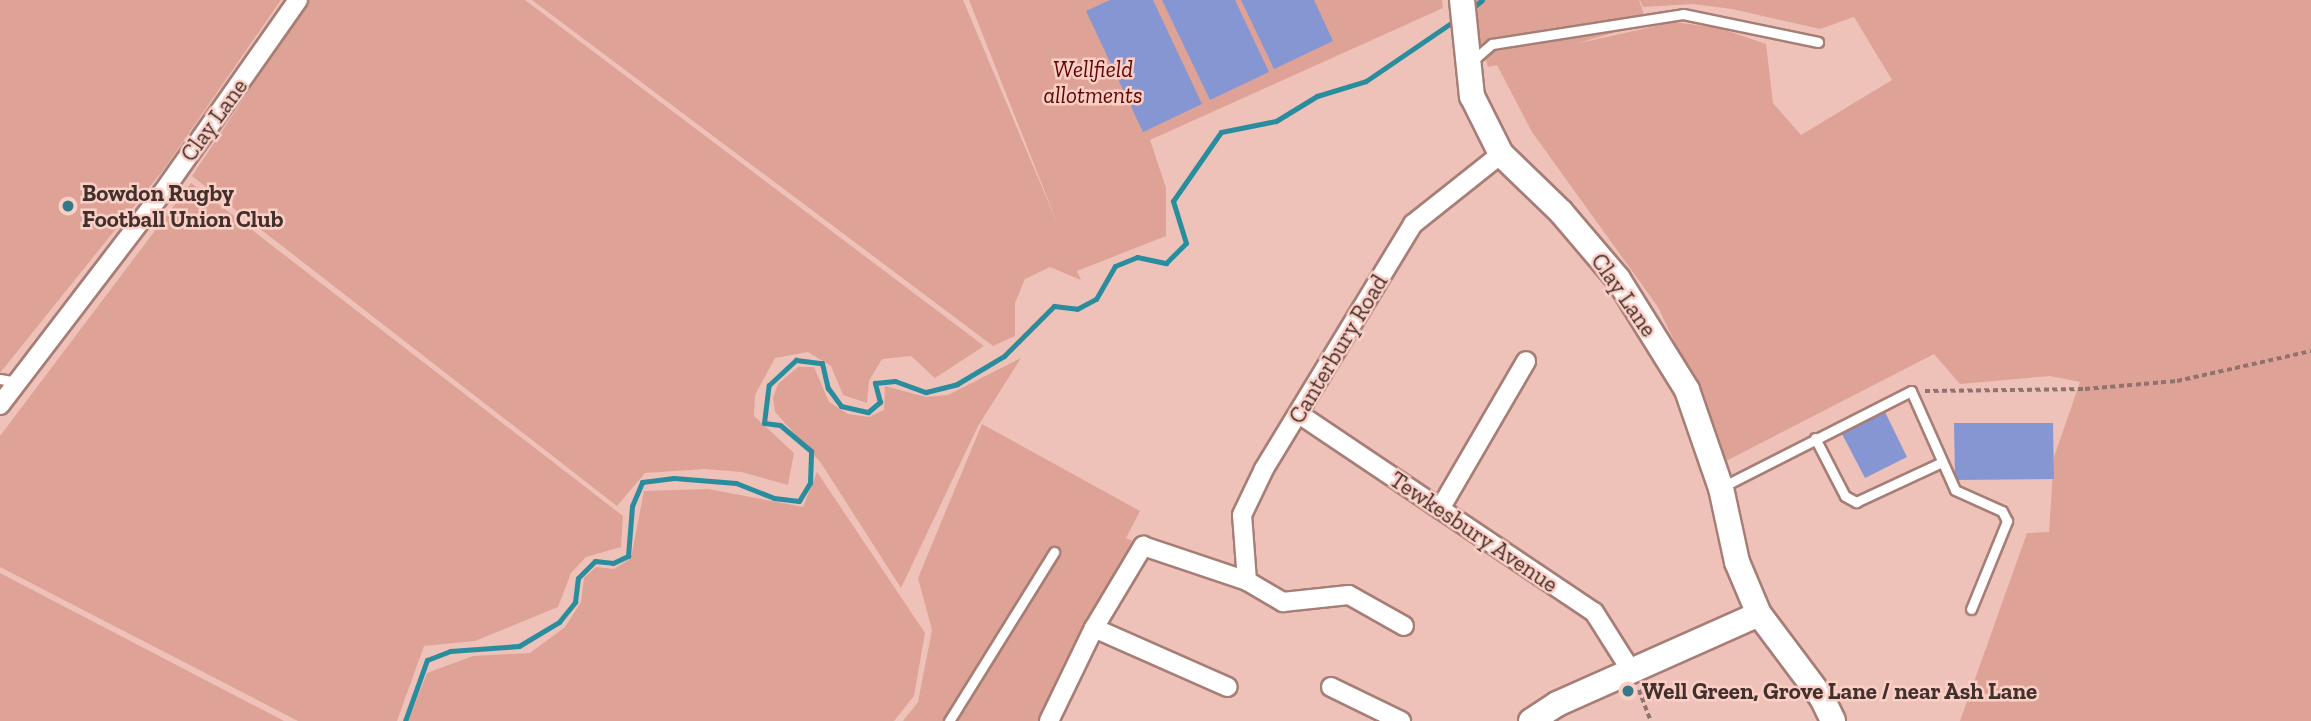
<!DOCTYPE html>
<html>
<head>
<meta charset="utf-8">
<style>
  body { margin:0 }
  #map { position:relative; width:2311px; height:721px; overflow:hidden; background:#eec2b9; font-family:"Zilla Slab",serif }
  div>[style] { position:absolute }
  .green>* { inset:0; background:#dea396 }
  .stream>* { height:5px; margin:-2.5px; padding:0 2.5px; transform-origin:2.5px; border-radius:2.5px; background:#298d9e }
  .building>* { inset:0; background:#8596d3 }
  .path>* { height:3.5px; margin-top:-1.75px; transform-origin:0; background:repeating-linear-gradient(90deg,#91736d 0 5px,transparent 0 8.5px) }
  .roads { filter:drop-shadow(2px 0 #a77e76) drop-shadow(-2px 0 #a77e76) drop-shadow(0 2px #a77e76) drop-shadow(0 -2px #a77e76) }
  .lane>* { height:9px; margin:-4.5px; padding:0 4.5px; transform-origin:4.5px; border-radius:4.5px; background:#fff }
  .street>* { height:18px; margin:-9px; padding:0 9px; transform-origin:9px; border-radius:9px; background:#fff }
  .secondary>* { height:24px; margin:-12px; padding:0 12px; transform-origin:12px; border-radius:12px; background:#fff }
  .dots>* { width:19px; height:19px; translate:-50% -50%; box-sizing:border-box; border:4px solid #fbcfc5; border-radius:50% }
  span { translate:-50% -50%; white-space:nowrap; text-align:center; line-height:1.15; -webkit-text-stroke:5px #fbcfc5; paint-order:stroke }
  .park-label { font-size:23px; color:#5f0500; font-style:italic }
  .street-label { font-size:23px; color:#41302c }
  .poi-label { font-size:23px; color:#41302c; font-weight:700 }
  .left { translate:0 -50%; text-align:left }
</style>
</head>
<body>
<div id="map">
  <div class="green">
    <div style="clip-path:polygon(0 0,281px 0,164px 169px,0 373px)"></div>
    <div style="clip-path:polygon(309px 0,525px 0,984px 346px,935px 378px,911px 356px,882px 359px,869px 381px,867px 403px,843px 395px,831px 366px,808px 352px,775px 358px,755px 395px,754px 416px,794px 453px,788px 485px,741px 472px,705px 469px,645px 473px,617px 506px,192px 176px)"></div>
    <div style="clip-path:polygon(532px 0,963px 0,1058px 225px,969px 0,1442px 0,1443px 8px,1150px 140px,1166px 188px,1166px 236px,1077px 271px,1081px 280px,1050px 267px,1025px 279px,1015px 303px,1015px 336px,993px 346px)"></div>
    <div style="clip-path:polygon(1477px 0,1639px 0,1647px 23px,1575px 44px,1674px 22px,1719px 28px,1766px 44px,1773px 103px,1801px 135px,1892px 80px,1854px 17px,1820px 29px,1732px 9px,1693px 4px,1643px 7px,1640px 0,2311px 0,2311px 721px,1960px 721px,2027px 533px,2049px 532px,2054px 457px,2080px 382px,2050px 376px,1960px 384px,1934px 354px,1722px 463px,1712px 421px,1658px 307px,1532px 132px,1497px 65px,1488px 67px,1478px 31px)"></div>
    <div style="clip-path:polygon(191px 183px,623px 516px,621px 547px,586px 557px,571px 573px,558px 607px,475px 641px,424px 646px,397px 721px,298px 721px,0 567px,0 436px)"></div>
    <div style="clip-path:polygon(1021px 358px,978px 426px,901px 588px,821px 463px,775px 412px,773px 398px,778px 384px,798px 367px,814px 367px,829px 402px,848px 414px,869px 417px,884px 410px,885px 386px,926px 397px,948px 395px)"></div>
    <div style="clip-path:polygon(982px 424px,1140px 511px,1126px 538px,1143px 546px,1049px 721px,903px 721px,918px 702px,932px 630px,918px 578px)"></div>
    <div style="clip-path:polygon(817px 472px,925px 633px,914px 696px,894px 721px,408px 721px,427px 673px,473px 656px,530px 653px,565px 627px,581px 602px,584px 578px,596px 567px,614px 569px,631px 558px,644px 491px,708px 489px,803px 507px)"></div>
    <div style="clip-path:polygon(0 573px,284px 721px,0 721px)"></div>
  </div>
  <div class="stream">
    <div style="left:1471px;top:9px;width:14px;rotate:-39deg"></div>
    <div style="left:405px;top:721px;width:65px;rotate:-70.2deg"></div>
    <div style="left:427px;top:660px;width:25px;rotate:-21deg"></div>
    <div style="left:450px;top:651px;width:69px;rotate:-4.1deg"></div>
    <div style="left:519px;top:646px;width:47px;rotate:-31deg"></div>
    <div style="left:559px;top:622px;width:26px;rotate:-51deg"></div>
    <div style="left:575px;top:602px;width:24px;rotate:-83deg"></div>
    <div style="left:578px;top:578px;width:24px;rotate:-45deg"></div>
    <div style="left:595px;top:561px;width:18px;rotate:6deg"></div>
    <div style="left:613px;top:563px;width:17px;rotate:-25deg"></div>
    <div style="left:628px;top:556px;width:50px;rotate:-85.4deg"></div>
    <div style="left:632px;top:506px;width:26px;rotate:-67deg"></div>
    <div style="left:642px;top:482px;width:32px;rotate:-7deg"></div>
    <div style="left:674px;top:478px;width:62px;rotate:4.6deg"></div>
    <div style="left:736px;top:483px;width:41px;rotate:21.5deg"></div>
    <div style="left:774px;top:498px;width:25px;rotate:7deg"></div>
    <div style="left:799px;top:501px;width:21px;rotate:-59deg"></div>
    <div style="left:810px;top:483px;width:32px;rotate:-88deg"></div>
    <div style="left:811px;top:451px;width:40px;rotate:-140deg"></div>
    <div style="left:780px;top:425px;width:16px;rotate:-173deg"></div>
    <div style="left:764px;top:423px;width:38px;rotate:-83deg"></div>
    <div style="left:769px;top:385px;width:37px;rotate:-43deg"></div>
    <div style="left:796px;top:360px;width:26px;rotate:7deg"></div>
    <div style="left:822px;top:363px;width:26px;rotate:77deg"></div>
    <div style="left:828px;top:388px;width:22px;rotate:54deg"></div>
    <div style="left:841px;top:406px;width:28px;rotate:13deg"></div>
    <div style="left:868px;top:412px;width:16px;rotate:-40deg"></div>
    <div style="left:880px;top:402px;width:20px;rotate:-105deg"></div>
    <div style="left:875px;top:383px;width:20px;rotate:-6deg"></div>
    <div style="left:895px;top:381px;width:33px;rotate:20deg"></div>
    <div style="left:926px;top:392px;width:32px;rotate:-14deg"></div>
    <div style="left:957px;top:384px;width:55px;rotate:-30.8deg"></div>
    <div style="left:1004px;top:356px;width:71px;rotate:-45deg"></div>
    <div style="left:1054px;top:306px;width:23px;rotate:7deg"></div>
    <div style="left:1077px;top:309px;width:21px;rotate:-28deg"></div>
    <div style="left:1096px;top:299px;width:38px;rotate:-60deg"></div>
    <div style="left:1115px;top:266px;width:24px;rotate:-22deg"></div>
    <div style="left:1137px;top:257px;width:30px;rotate:12deg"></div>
    <div style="left:1166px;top:263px;width:28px;rotate:-45deg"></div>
    <div style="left:1186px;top:243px;width:44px;rotate:-107.2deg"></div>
    <div style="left:1173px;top:201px;width:84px;rotate:-55.2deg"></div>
    <div style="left:1221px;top:132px;width:56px;rotate:-11.3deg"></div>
    <div style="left:1276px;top:121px;width:48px;rotate:-31.4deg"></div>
    <div style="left:1317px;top:96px;width:51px;rotate:-17deg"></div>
    <div style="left:1366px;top:81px;width:110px;rotate:-34.3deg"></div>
  </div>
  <div class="building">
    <div style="clip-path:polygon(1110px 0,1153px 0,1202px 104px,1143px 132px,1086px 11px)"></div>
    <div style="clip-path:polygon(1162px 0,1235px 0,1269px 72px,1210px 100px)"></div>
    <div style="clip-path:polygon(1241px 0,1314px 0,1333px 41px,1274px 69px)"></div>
    <div style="clip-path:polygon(1885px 412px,1907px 457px,1865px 478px,1842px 434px)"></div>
    <div style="clip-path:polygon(1954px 423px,2053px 423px,2054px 479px,1955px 480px)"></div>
  </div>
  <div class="path">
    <div style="left:1925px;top:391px;width:160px;rotate:-0.7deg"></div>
    <div style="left:2085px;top:389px;width:92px;rotate:-5deg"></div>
    <div style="left:2177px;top:381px;width:137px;rotate:-12.6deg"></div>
    <div style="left:1639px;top:690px;width:33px;rotate:69deg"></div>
  </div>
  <div class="roads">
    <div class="lane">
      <div style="left:1471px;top:62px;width:28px;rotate:-41deg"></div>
      <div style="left:1492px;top:44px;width:193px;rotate:-8.9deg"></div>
      <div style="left:1683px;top:14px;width:138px;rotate:11.7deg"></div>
      <div style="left:0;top:379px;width:17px;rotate:10deg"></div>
      <div style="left:1815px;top:438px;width:65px;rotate:62.7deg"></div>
      <div style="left:1845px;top:496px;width:13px;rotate:29deg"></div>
      <div style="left:1856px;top:502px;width:95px;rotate:-24.9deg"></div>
      <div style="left:1722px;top:487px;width:212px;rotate:-26.9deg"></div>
      <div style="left:1911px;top:391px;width:108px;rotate:66deg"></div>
      <div style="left:1955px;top:490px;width:51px;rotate:24.1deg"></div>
      <div style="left:2002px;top:511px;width:11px;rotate:63deg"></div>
      <div style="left:2007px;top:521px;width:95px;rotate:112.2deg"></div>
      <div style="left:949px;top:721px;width:199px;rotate:-58.1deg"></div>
    </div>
    <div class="street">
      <div style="left:0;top:405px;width:268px;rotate:-52.6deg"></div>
      <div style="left:163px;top:192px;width:235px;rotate:-54.9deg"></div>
      <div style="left:1299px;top:414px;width:355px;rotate:33.9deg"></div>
      <div style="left:1594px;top:612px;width:67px;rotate:57.7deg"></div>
      <div style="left:1440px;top:509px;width:171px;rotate:-59.8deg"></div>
      <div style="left:1247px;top:581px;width:66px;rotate:-94.3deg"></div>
      <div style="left:1242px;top:515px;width:51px;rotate:-64.4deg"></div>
      <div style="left:1264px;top:469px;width:287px;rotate:-58.7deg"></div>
      <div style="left:1413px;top:224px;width:112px;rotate:-38.5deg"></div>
      <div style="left:1094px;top:628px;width:146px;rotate:23.8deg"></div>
      <div style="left:1331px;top:687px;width:78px;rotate:25.9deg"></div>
      <div style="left:1049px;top:721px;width:103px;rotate:-64.2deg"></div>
      <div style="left:1094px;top:628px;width:96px;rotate:-59.1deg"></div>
      <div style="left:1143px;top:546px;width:110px;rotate:18.6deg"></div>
      <div style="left:1247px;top:581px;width:42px;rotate:30.3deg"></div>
      <div style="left:1283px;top:602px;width:66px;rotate:-6.1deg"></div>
      <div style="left:1349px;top:595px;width:63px;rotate:29.4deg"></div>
    </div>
    <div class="secondary">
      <div style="left:1462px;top:0;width:97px;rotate:84.1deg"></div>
      <div style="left:1472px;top:96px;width:65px;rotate:63.4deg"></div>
      <div style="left:1501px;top:154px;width:83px;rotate:44deg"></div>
      <div style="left:1561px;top:212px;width:88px;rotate:49.6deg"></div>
      <div style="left:1618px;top:279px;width:131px;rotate:58.1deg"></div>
      <div style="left:1687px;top:390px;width:104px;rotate:70.9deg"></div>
      <div style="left:1721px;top:488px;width:76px;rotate:77.8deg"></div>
      <div style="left:1737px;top:562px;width:56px;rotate:67.1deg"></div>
      <div style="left:1759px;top:614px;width:105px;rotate:53.1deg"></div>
      <div style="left:1822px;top:698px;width:25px;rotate:64deg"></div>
      <div style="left:1531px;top:721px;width:31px;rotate:-33deg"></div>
      <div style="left:1557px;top:704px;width:221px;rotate:-24deg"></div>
    </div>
  </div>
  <div class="dots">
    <div style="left:68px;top:206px;background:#357a87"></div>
    <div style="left:1628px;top:691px;background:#357a87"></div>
  </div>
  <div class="park-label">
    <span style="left:1093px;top:82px">Wellfield<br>allotments</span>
  </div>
  <div class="street-label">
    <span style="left:214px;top:120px;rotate:-54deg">Clay Lane</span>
    <span style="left:1624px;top:295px;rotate:55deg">Clay Lane</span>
    <span style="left:1338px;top:349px;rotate:-59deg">Canterbury Road</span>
    <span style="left:1474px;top:532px;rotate:34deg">Tewkesbury Avenue</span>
  </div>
  <div class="poi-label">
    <span class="left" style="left:82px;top:206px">Bowdon Rugby<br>Football Union Club</span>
    <span class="left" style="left:1642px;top:691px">Well Green, Grove Lane / near Ash Lane</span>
  </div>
</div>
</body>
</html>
